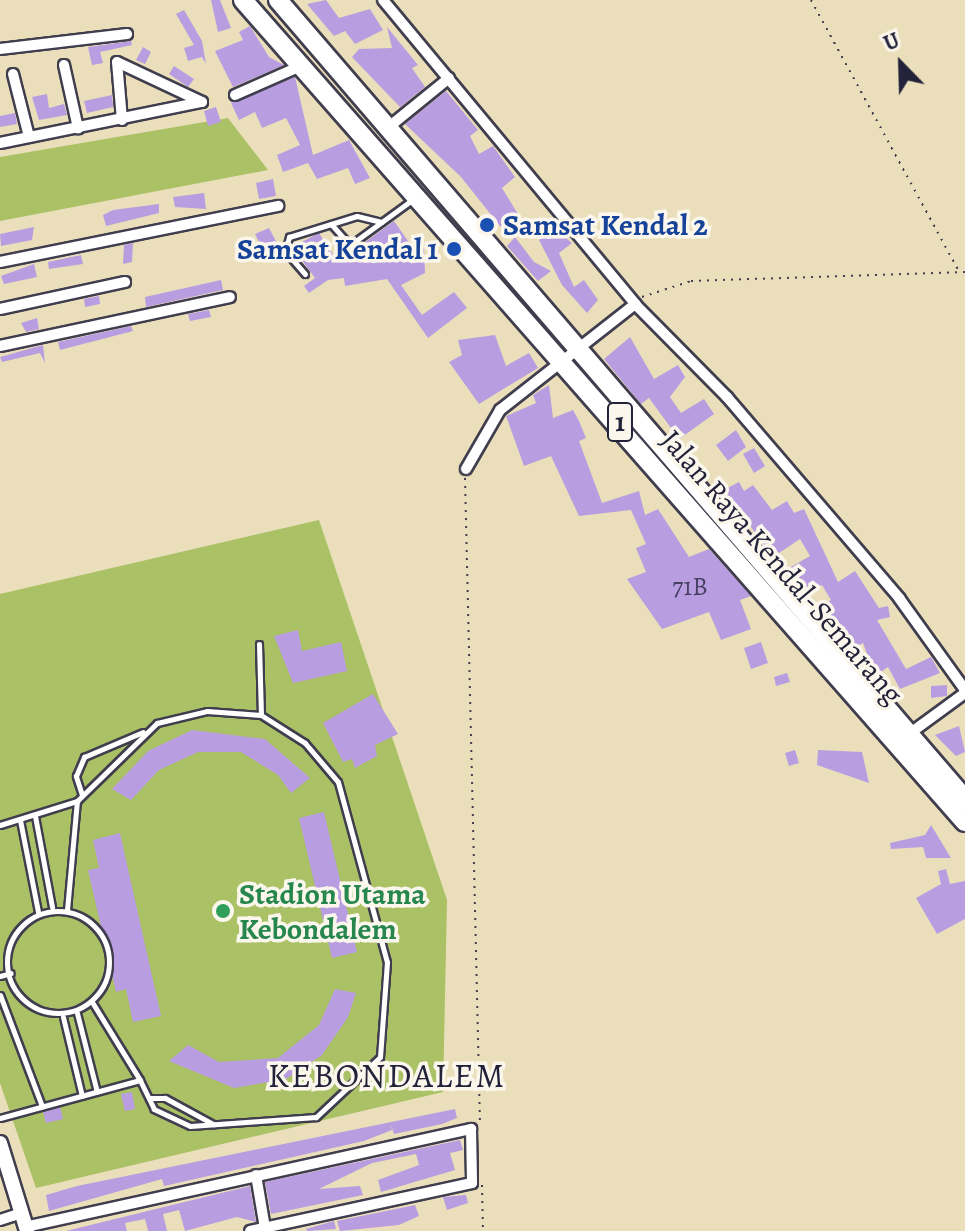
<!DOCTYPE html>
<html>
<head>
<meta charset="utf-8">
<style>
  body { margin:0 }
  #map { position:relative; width:965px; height:1231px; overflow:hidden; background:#ebdfbb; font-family:Alegreya,serif }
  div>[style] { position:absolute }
  .green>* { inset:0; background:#aac166 }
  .building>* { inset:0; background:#b99de1 }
  .path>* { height:2px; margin-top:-1px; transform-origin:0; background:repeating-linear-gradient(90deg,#403e4e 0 2px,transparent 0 8px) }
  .roads { filter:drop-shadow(2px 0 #403e4e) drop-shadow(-2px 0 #403e4e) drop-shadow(0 2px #403e4e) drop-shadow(0 -2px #403e4e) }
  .lane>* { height:5px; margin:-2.5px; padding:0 2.5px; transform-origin:2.5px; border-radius:2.5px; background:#fff }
  .lane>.ring { margin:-2.5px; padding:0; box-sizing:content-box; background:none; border:5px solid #fff; border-radius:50% }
  .street>* { height:10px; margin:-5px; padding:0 5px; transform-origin:5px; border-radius:5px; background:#fff }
  .secondary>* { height:14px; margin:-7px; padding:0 7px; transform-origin:7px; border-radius:7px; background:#fff }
  .highway>* { height:18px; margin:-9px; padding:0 9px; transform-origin:9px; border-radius:9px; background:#fff }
  .dots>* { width:22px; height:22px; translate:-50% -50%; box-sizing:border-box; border:4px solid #fbf7ec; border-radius:50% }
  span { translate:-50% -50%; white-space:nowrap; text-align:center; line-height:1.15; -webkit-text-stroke:7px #fbf7ec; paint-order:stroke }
  .number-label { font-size:26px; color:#484164 }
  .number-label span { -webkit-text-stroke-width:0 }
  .shield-label span { padding:2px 6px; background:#fbf7ec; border:2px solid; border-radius:6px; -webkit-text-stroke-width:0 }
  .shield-label { font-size:28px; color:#22223b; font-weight:700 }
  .transit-label { font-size:30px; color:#164399; font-weight:700 }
  .left { translate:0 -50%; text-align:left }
  .right { translate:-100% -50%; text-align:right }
  .street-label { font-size:30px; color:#22223b }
  .leisure-label { font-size:30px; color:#27864d; font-weight:700 }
  .quarter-label { font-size:34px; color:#22223b; letter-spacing:2px }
  .north { position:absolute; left:861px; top:24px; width:80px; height:80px; -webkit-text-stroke:6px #fbf7ec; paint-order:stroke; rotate:337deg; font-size:22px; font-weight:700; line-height:32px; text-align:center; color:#22223b }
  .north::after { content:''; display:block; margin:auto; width:28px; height:36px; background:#22223b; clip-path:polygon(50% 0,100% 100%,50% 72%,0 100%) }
</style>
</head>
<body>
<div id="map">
  <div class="green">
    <div style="clip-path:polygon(228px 118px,268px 170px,0 221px,0 157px)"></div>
    <div style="clip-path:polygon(319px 520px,447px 900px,443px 1092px,36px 1188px,0 1083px,0 594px)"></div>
  </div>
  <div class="building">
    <div style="clip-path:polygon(211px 0,220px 0,231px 28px,218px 32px)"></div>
    <div style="clip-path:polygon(326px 0,339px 18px,370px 9px,383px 30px,355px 44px,345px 31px,334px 36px,307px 4px)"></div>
    <div style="clip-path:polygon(184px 10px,202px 41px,206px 64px,202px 57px,188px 61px,184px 48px,194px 45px,176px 14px)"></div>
    <div style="clip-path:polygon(250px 26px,269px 57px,284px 65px,233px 87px,215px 51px,243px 40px,239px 32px)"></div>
    <div style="clip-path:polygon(387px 27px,418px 65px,412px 68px,425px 87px,400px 107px,352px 57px,359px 49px,392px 48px)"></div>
    <div style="clip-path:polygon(131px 41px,132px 45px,100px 52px,103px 63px,92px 65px,88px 47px)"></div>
    <div style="clip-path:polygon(143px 47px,151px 52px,145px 64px,136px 60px)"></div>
    <div style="clip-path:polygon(174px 66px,194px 79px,188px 87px,169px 74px)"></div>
    <div style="clip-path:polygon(295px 77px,313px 155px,349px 140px,370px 178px,355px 184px,348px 168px,317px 179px,308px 163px,283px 172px,277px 155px,300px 145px,286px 118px,262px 128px,255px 112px,239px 120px,231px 103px)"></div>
    <div style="clip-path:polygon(446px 91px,478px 130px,470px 136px,479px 154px,493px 146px,515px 177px,502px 188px,524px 224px,508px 236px,461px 177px,405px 124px)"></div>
    <div style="clip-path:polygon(47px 94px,49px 108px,64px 104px,67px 115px,39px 120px,32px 97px)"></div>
    <div style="clip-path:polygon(112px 95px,113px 107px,87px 113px,84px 101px)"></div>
    <div style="clip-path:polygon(216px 107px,221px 122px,208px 126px,204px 111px)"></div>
    <div style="clip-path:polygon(15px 113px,17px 124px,0 127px,0 116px)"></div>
    <div style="clip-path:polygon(273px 179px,276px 196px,259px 199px,256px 183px)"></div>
    <div style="clip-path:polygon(204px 193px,206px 209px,175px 207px,173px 197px)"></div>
    <div style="clip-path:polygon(159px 204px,159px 213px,106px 226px,103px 215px,113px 210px)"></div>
    <div style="clip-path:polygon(394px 221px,415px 251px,424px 248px,425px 273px,401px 285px,422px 315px,454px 292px,467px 308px,428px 338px,387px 279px,345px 286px,344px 278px,328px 280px,309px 293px,304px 286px,315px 278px,292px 247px,319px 233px,338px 262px)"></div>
    <div style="clip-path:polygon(549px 224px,572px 243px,559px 253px,574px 287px,584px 280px,598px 300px,587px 313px,562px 285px,539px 240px)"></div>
    <div style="clip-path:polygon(34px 227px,32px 240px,1px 246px,0 234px)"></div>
    <div style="clip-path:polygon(269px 228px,279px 247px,265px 254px,255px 234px)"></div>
    <div style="clip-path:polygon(515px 237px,534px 262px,551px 271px,538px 281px,507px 246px)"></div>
    <div style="clip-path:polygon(133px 243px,132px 262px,123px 264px,124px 245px)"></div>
    <div style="clip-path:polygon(81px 255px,83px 264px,49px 269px,48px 262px)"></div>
    <div style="clip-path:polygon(34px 264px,37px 277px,4px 284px,1px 276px)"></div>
    <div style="clip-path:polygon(221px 280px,223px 290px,146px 307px,145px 297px)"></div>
    <div style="clip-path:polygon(99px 296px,100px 304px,85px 307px,84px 299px)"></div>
    <div style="clip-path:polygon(209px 310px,211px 317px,190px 321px,188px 314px)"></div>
    <div style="clip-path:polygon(37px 318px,39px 329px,26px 332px,21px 323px)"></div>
    <div style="clip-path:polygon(131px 326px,133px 331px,60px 350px,58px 342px)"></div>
    <div style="clip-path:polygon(495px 335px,506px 366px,529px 353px,538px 368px,479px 404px,449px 362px,462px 355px,458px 340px)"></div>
    <div style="clip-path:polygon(630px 337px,654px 379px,678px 365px,685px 377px,670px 397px,681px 413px,704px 399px,714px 414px,679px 439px,649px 398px,641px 404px,604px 359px)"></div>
    <div style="clip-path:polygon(43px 345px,45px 363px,40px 353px,2px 362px,0 357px)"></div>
    <div style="clip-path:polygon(549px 385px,553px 418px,573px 410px,579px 421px,586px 438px,579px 441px,602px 503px,639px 491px,645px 515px,658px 509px,689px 557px,709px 549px,751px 596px,740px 600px,751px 629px,721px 640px,709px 612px,662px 629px,627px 579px,646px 572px,636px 548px,646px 544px,631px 510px,579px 516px,551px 456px,524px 466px,506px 416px,536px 403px,533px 395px)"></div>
    <div style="clip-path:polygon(736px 430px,746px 447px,728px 461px,716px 445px)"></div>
    <div style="clip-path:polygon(754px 448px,765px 466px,754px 473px,743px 454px)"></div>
    <div style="clip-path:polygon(739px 482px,744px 491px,753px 485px,772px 510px,787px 501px,794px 513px,804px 509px,838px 582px,855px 571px,879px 608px,888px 606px,890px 617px,877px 620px,906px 669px,931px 657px,940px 673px,900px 689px,888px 667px,875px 676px,863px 643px,852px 649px,818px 610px,831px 600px,822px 585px,806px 596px,784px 571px,810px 556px,800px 539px,773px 557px,724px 490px)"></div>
    <div style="clip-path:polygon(298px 630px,302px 651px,341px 642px,347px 671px,293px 683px,274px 636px)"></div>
    <div style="clip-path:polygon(761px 642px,768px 663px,751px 669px,744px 648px)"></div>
    <div style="clip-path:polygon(787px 673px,790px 682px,776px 686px,774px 677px)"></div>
    <div style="clip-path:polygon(947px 685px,947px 696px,931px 698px,931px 686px)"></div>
    <div style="clip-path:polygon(373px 694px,398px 734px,375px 745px,377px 756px,355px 768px,352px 759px,343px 762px,323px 723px)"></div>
    <div style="clip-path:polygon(959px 726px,965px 752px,956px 756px,935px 735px)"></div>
    <div style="clip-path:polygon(192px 730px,265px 739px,310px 778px,291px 793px,278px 775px,241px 752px,198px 752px,159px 770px,131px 800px,112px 789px,148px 751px)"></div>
    <div style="clip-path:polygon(795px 750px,799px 763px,789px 766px,785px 753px)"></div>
    <div style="clip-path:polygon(818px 750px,862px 752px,869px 783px,817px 765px)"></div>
    <div style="clip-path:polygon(324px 812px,357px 952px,332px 958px,299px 818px)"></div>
    <div style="clip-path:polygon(931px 825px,951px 858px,926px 858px,923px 847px,891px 849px,890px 843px,925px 835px)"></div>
    <div style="clip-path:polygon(120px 833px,161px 1016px,133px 1022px,126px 989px,116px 992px,88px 870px,99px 868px,93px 840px)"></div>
    <div style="clip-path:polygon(946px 869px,950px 884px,965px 881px,965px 919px,937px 934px,916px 898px,941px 884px,938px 871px)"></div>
    <div style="clip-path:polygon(335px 989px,356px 993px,348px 1017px,322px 1055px,286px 1079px,234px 1088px,169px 1061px,188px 1045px,219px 1062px,278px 1058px,319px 1025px)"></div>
    <div style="clip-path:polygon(132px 1092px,135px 1109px,125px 1111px,121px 1094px)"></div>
    <div style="clip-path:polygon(60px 1107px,63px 1119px,46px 1123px,43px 1112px)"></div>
    <div style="clip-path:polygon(455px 1109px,457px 1118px,442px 1124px,394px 1134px,391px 1125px,392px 1130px,364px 1141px,164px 1186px,162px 1179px,49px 1211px,46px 1195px,77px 1186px)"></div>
    <div style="clip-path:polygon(460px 1140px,463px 1150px,450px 1153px,455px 1170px,381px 1192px,378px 1180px,419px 1165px,416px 1154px,372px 1163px,319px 1189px,360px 1186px,363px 1195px,271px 1214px,265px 1182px)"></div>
    <div style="clip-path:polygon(250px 1186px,256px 1222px,237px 1217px,185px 1231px,179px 1210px,163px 1214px,167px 1231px,148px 1231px,145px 1219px,125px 1223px,127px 1231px,66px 1231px)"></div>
    <div style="clip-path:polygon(466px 1195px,468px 1203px,447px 1210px,443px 1197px)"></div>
    <div style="clip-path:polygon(415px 1205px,419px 1216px,399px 1225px,340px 1231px,337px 1221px)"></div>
    <div style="clip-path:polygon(334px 1221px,336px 1229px,307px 1231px,306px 1229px)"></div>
  </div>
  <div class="path">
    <div style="left:811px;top:0;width:309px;rotate:61.4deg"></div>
    <div style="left:642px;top:297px;width:52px;rotate:-18.1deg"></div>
    <div style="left:691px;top:281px;width:274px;rotate:-1.9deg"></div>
    <div style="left:465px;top:478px;width:645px;rotate:88.67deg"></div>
    <div style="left:482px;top:1185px;width:46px;rotate:88.8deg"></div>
  </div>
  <div class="roads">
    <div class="lane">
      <div style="left:331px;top:224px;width:28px;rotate:48deg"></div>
      <div style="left:350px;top:245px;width:77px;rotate:-36deg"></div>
      <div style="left:305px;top:274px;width:30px;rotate:-131deg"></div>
      <div style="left:285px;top:251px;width:15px;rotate:-74deg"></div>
      <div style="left:289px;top:237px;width:71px;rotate:-17.2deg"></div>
      <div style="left:357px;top:216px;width:25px;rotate:14deg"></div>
      <div style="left:259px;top:644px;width:71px;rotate:88.4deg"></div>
      <div style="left:82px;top:795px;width:20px;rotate:-108deg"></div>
      <div style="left:76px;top:776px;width:21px;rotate:-67deg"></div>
      <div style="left:84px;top:757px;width:64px;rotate:-23deg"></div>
      <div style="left:35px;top:816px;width:93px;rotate:79.4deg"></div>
      <div style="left:20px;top:820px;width:94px;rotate:78.9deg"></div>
      <div style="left:0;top:825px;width:81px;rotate:-17.3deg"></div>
      <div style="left:77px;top:801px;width:112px;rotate:-44.3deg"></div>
      <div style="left:157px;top:723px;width:51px;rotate:-13.5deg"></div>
      <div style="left:207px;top:711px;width:54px;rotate:4.2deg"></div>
      <div style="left:261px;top:715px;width:52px;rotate:32.5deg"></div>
      <div style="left:305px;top:743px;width:51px;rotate:49.8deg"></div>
      <div style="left:338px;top:782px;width:187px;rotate:74.8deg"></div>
      <div style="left:387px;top:962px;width:95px;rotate:94.2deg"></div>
      <div style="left:380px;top:1057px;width:88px;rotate:136.8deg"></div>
      <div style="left:316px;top:1117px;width:126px;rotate:175.9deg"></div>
      <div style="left:190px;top:1126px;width:40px;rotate:-155deg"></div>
      <div style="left:154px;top:1109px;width:32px;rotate:-116deg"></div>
      <div style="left:140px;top:1080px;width:145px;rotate:164.8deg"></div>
      <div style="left:67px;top:910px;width:109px;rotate:-84.8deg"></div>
      <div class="ring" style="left:7px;top:911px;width:97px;height:97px"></div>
      <div style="left:0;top:976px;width:11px;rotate:-15deg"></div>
      <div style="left:0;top:995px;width:119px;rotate:69.3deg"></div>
      <div style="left:92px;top:1002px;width:92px;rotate:58.4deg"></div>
      <div style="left:77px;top:1013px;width:81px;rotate:75.8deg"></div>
      <div style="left:63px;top:1017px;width:81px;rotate:76.5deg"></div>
      <div style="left:149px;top:1098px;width:16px"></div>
      <div style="left:165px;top:1098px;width:55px;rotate:28.4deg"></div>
    </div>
    <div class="street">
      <div style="left:383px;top:0;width:395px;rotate:50.3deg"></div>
      <div style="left:635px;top:304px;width:131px;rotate:45.3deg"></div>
      <div style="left:727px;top:397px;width:265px;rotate:49.4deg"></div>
      <div style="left:899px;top:598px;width:113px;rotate:54.3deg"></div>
      <div style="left:0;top:49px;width:128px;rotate:-6.7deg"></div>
      <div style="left:64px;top:65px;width:65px;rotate:77.5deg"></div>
      <div style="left:13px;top:74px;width:65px;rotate:75.7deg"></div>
      <div style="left:235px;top:95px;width:74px;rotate:-23.8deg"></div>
      <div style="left:122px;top:120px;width:58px;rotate:-94.9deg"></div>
      <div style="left:117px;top:62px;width:94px;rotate:25.2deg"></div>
      <div style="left:390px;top:126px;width:76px;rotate:-39.1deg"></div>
      <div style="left:0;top:143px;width:206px;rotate:-11.5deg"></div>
      <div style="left:0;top:262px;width:284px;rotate:-11.4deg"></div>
      <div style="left:0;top:309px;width:128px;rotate:-12.2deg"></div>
      <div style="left:0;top:346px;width:235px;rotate:-12deg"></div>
      <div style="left:466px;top:469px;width:68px;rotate:-60deg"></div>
      <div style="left:500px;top:410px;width:172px;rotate:-38.1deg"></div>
      <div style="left:909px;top:734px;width:69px;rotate:-36.2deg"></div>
      <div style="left:256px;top:1175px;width:54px;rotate:80.4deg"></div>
      <div style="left:0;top:1220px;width:22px;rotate:-18deg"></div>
      <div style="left:25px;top:1227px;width:457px;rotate:-12.4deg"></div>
      <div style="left:471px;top:1129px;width:54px;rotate:88.9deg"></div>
      <div style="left:472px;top:1183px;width:227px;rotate:167.8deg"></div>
    </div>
    <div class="secondary">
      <div style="left:0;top:1143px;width:92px;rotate:72.9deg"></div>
    </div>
    <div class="highway">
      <div style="left:243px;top:0;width:1094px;rotate:48.71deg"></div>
      <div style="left:278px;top:0;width:1054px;rotate:49.31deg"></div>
    </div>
  </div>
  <div class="dots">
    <div style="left:487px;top:225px;background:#1a4fb4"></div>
    <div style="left:454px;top:249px;background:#1a4fb4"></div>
    <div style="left:223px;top:911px;background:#2e9e5b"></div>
  </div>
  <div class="number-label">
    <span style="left:690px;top:587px">71B</span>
  </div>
  <div class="shield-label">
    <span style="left:620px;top:422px">1</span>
  </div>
  <div class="transit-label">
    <span class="left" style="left:503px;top:225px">Samsat Kendal 2</span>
    <span class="right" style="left:438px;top:249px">Samsat Kendal 1</span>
  </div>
  <div class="street-label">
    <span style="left:782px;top:567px;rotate:49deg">Jalan Raya Kendal-Semarang</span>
  </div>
  <div class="leisure-label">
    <span class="left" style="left:239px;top:911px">Stadion Utama<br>Kebondalem</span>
  </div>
  <div class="quarter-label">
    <span style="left:387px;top:1076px">KEBONDALEM</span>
  </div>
  <div class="north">U</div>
</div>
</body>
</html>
